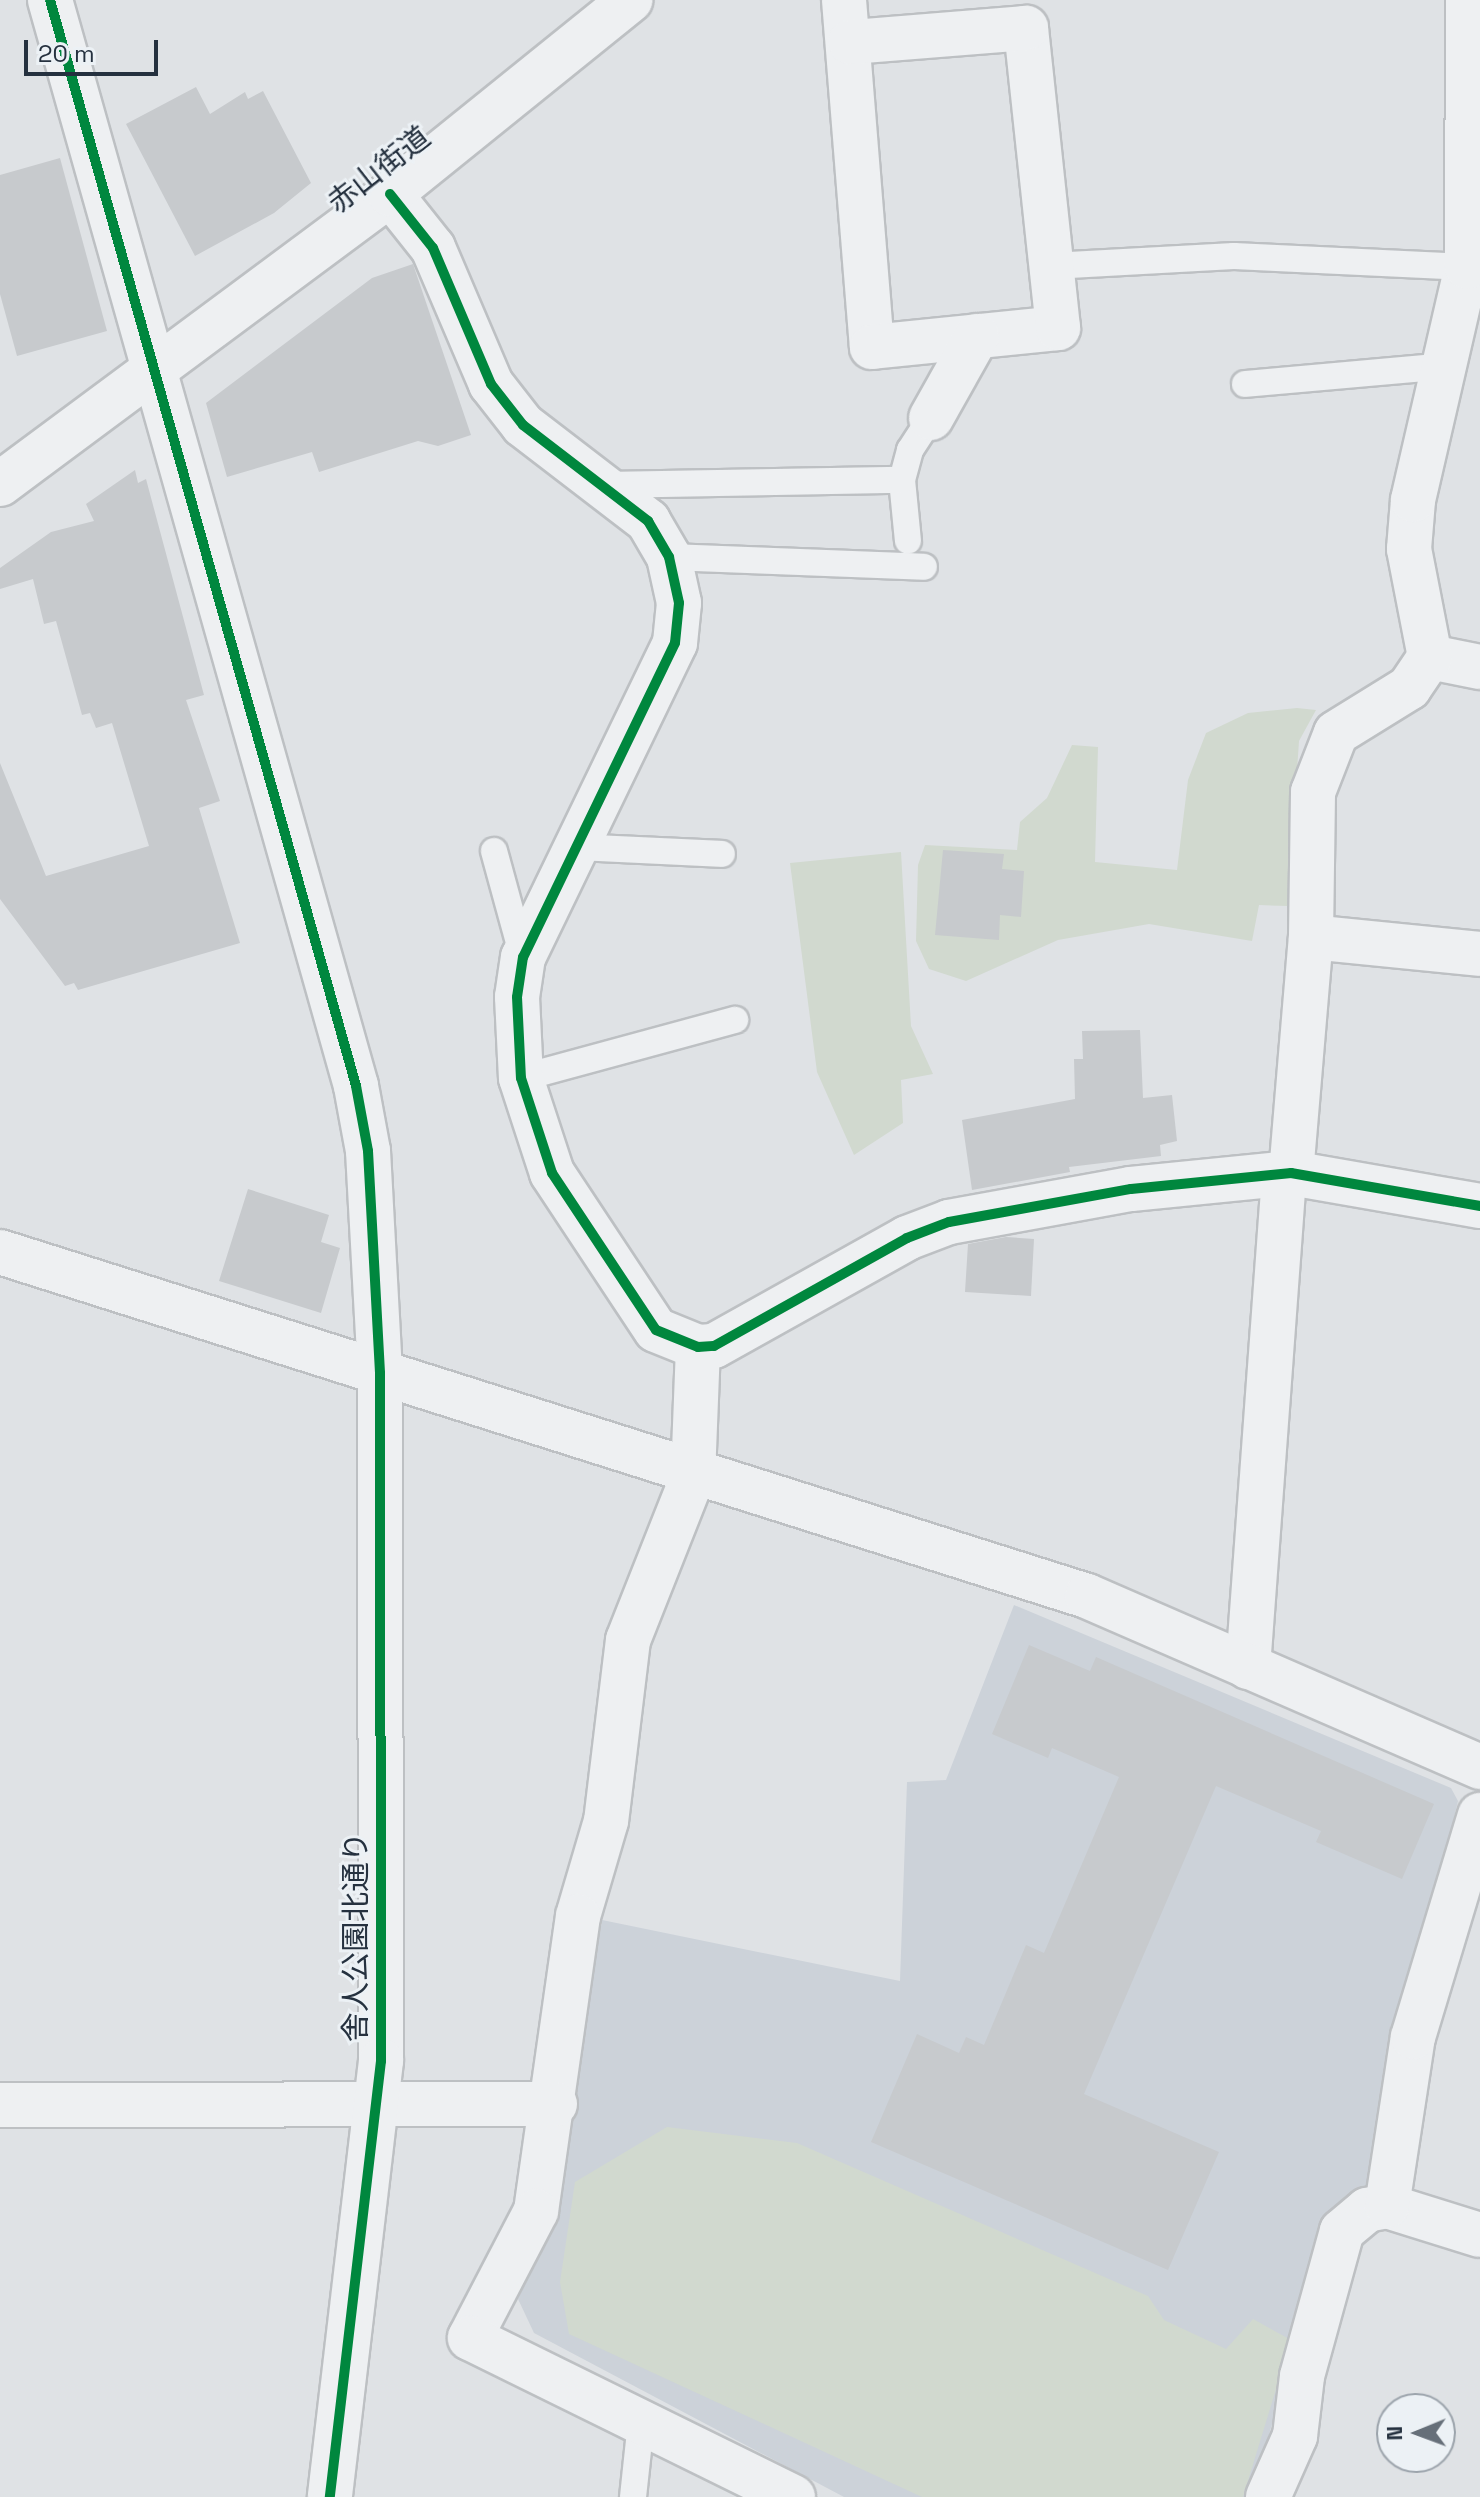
<!DOCTYPE html>
<html>
<head>
<meta charset="utf-8">
<style>
  body { margin:0 }
  #map { position:relative; width:1480px; height:2497px; overflow:hidden; background:#dfe2e5; font-family:"Space Grotesk","Noto Sans JP",sans-serif }
  div>[style] { position:absolute }
  .built>* { inset:0; background:#ccd2d9 }
  .green>* { inset:0; background:#d1d9cf }
  .building>* { inset:0; background:#c7cacd }
  .roads { filter:drop-shadow(2px 0 #bdc0c3) drop-shadow(-2px 0 #bdc0c3) drop-shadow(0 2px #bdc0c3) drop-shadow(0 -2px #bdc0c3) }
  .service>* { height:26px; margin:-13px; padding:0 13px; transform-origin:13px; border-radius:13px; background:#eef0f2 }
  .minor>* { height:44px; margin:-22px; padding:0 22px; transform-origin:22px; border-radius:22px; background:#eef0f2 }
  .tertiary>* { height:44px; margin:-22px; padding:0 22px; transform-origin:22px; border-radius:22px; background:#eef0f2 }
  .cycleway>* { height:10px; margin:-5px; padding:0 5px; transform-origin:5px; border-radius:5px; background:#00873e }
  span { translate:-50% -50%; white-space:nowrap; text-align:center; line-height:1.15; -webkit-text-stroke:6px #ecf1f5; paint-order:stroke }
  .street-label { font-size:30px; color:#25313f }
  .north { position:absolute; left:1376px; top:2393px; width:80px; height:80px; box-sizing:border-box; background:#ecf1f5; border:2px solid #9ca4ac; border-radius:50%; rotate:269deg; font-size:22px; font-weight:700; line-height:32px; text-align:center; color:#25313f }
  .north::after { content:''; display:block; margin:auto; width:28px; height:36px; background:#666f79; clip-path:polygon(50% 0,100% 100%,50% 72%,0 100%) }
  .scale { position:absolute; left:24px; top:40px; width:134px; height:36px; box-sizing:border-box; border:4px solid #25313f; border-top:0; padding-left:10px; font-size:24px; line-height:28px; white-space:nowrap; color:#25313f; -webkit-text-stroke:6px #ecf1f5; paint-order:stroke }
</style>
</head>
<body>
<div id="map">
  <div class="built">
    <div style="clip-path:polygon(1014px 1605px,1451px 1788px,1458px 1801px,1367px 2185px,1330px 2223px,1251px 2497px,844px 2497px,534px 2333px,518px 2299px,555px 2216px,602px 1920px,900px 1981px,907px 1782px,946px 1780px)"></div>
  </div>
  <div class="green">
    <div style="clip-path:polygon(1297px 708px,1316px 710px,1299px 741px,1288px 906px,1259px 905px,1252px 941px,1149px 924px,1058px 940px,966px 981px,929px 969px,916px 941px,918px 865px,925px 845px,1017px 850px,1020px 822px,1047px 798px,1072px 745px,1098px 747px,1095px 862px,1177px 870px,1188px 780px,1206px 733px,1248px 713px)"></div>
    <div style="clip-path:polygon(901px 852px,911px 1026px,933px 1074px,901px 1080px,903px 1123px,854px 1155px,817px 1072px,790px 863px)"></div>
    <div style="clip-path:polygon(667px 2127px,797px 2143px,1148px 2296px,1164px 2320px,1226px 2349px,1253px 2319px,1291px 2340px,1243px 2497px,922px 2497px,569px 2334px,560px 2282px,575px 2182px)"></div>
  </div>
  <div class="building">
    <div style="clip-path:polygon(196px 87px,210px 114px,245px 92px,248px 99px,263px 91px,311px 183px,274px 213px,195px 256px,126px 124px)"></div>
    <div style="clip-path:polygon(60px 158px,107px 331px,17px 356px,0 294px,0 175px)"></div>
    <div style="clip-path:polygon(413px 264px,471px 435px,438px 446px,418px 441px,319px 472px,312px 452px,227px 477px,206px 403px,372px 278px)"></div>
    <div style="clip-path:polygon(135px 470px,138px 483px,146px 479px,204px 695px,186px 700px,220px 801px,199px 808px,240px 943px,78px 990px,74px 983px,65px 986px,0 899px,0 763px,46px 876px,149px 846px,112px 723px,96px 728px,90px 713px,82px 715px,56px 621px,44px 624px,33px 579px,0 589px,0 568px,51px 532px,94px 521px,86px 504px)"></div>
    <div style="clip-path:polygon(943px 850px,1004px 854px,1002px 869px,1024px 871px,1021px 917px,1000px 915px,999px 940px,935px 935px)"></div>
    <div style="clip-path:polygon(1140px 1030px,1143px 1098px,1172px 1095px,1177px 1141px,1160px 1145px,1161px 1156px,1069px 1167px,1070px 1172px,972px 1190px,962px 1120px,1075px 1099px,1074px 1059px,1083px 1059px,1082px 1031px)"></div>
    <div style="clip-path:polygon(248px 1189px,329px 1215px,321px 1242px,340px 1248px,321px 1313px,219px 1281px)"></div>
    <div style="clip-path:polygon(1006px 1237px,1034px 1239px,1031px 1296px,965px 1292px,968px 1244px)"></div>
    <div style="clip-path:polygon(1029px 1645px,1090px 1671px,1096px 1657px,1434px 1804px,1402px 1879px,1316px 1842px,1321px 1831px,1216px 1786px,1084px 2094px,1219px 2152px,1168px 2270px,871px 2142px,917px 2034px,959px 2053px,966px 2037px,984px 2045px,1026px 1945px,1044px 1953px,1119px 1777px,1052px 1748px,1048px 1758px,992px 1734px)"></div>
  </div>
  <div class="roads">
    <div class="service">
      <div style="left:1051px;top:266px;width:183px;rotate:-3.1deg"></div>
      <div style="left:1234px;top:256px;width:233px;rotate:2.7deg"></div>
      <div style="left:1245px;top:384px;width:204px;rotate:-5.1deg"></div>
      <div style="left:902px;top:480px;width:61px;rotate:84.4deg"></div>
      <div style="left:605px;top:485px;width:297px;rotate:-1deg"></div>
      <div style="left:902px;top:480px;width:31px;rotate:-75deg"></div>
      <div style="left:910px;top:450px;width:38px;rotate:-57deg"></div>
      <div style="left:669px;top:557px;width:255px;rotate:2.2deg"></div>
      <div style="left:575px;top:847px;width:147px;rotate:2.7deg"></div>
      <div style="left:494px;top:851px;width:110px;rotate:74.7deg"></div>
      <div style="left:521px;top:1078px;width:222px;rotate:-15.2deg"></div>
      <div style="left:633px;top:2497px;width:75px;rotate:-83.9deg"></div>
    </div>
    <div class="minor">
      <div style="left:844px;top:0;width:348px;rotate:85.4deg"></div>
      <div style="left:872px;top:347px;width:187px;rotate:-5.8deg"></div>
      <div style="left:1058px;top:328px;width:302px;rotate:-96.1deg"></div>
      <div style="left:1026px;top:28px;width:176px;rotate:175.4deg"></div>
      <div style="left:390px;top:194px;width:69px;rotate:51.5deg"></div>
      <div style="left:433px;top:248px;width:148px;rotate:66.9deg"></div>
      <div style="left:491px;top:384px;width:52px;rotate:52deg"></div>
      <div style="left:523px;top:425px;width:158px;rotate:37.5deg"></div>
      <div style="left:648px;top:521px;width:42px;rotate:59.7deg"></div>
      <div style="left:669px;top:557px;width:47px;rotate:77.7deg"></div>
      <div style="left:679px;top:603px;width:40px;rotate:95.7deg"></div>
      <div style="left:675px;top:643px;width:349px;rotate:115.8deg"></div>
      <div style="left:523px;top:957px;width:40px;rotate:98.5deg"></div>
      <div style="left:517px;top:997px;width:81px;rotate:87.2deg"></div>
      <div style="left:521px;top:1078px;width:100px;rotate:71.9deg"></div>
      <div style="left:552px;top:1173px;width:188px;rotate:56.5deg"></div>
      <div style="left:656px;top:1330px;width:45px;rotate:22deg"></div>
      <div style="left:698px;top:1347px;width:16px;rotate:-4deg"></div>
      <div style="left:714px;top:1346px;width:221px;rotate:-29.2deg"></div>
      <div style="left:907px;top:1238px;width:45px;rotate:-20.9deg"></div>
      <div style="left:949px;top:1222px;width:185px;rotate:-10.3deg"></div>
      <div style="left:1131px;top:1189px;width:161px;rotate:-5.7deg"></div>
      <div style="left:1291px;top:1173px;width:192px;rotate:9.9deg"></div>
      <div style="left:931px;top:418px;width:94px;rotate:-60.7deg"></div>
      <div style="left:1430px;top:657px;width:51px;rotate:11.3deg"></div>
      <div style="left:1311px;top:937px;width:170px;rotate:5.7deg"></div>
      <div style="left:698px;top:1347px;width:129px;rotate:92.2deg"></div>
      <div style="left:693px;top:1476px;width:176px;rotate:111.6deg"></div>
      <div style="left:628px;top:1640px;width:182px;rotate:96.9deg"></div>
      <div style="left:606px;top:1821px;width:99px;rotate:106.4deg"></div>
      <div style="left:578px;top:1916px;width:298px;rotate:98.1deg"></div>
      <div style="left:536px;top:2211px;width:143px;rotate:117.5deg"></div>
      <div style="left:470px;top:2338px;width:360px;rotate:26.2deg"></div>
      <div style="left:1248px;top:1667px;width:482px;rotate:-85.8deg"></div>
      <div style="left:1283px;top:1186px;width:26px;rotate:-69deg"></div>
      <div style="left:1292px;top:1162px;width:226px;rotate:-85.2deg"></div>
      <div style="left:1311px;top:937px;width:145px;rotate:-89.2deg"></div>
      <div style="left:1313px;top:792px;width:63px;rotate:-68.7deg"></div>
      <div style="left:1336px;top:733px;width:86px;rotate:-31.7deg"></div>
      <div style="left:1409px;top:688px;width:37px;rotate:-56deg"></div>
      <div style="left:1430px;top:657px;width:110px;rotate:-101deg"></div>
      <div style="left:1409px;top:549px;width:49px;rotate:-85.3deg"></div>
      <div style="left:1413px;top:500px;width:239px;rotate:-77deg"></div>
      <div style="left:1467px;top:267px;width:267px;rotate:-89.8deg"></div>
      <div style="left:0;top:2105px;width:555px;rotate:-0.1deg"></div>
      <div style="left:1387px;top:2206px;width:97px;rotate:17.3deg"></div>
      <div style="left:1268px;top:2497px;width:67px;rotate:-66.1deg"></div>
      <div style="left:1295px;top:2436px;width:60px;rotate:-83.3deg"></div>
      <div style="left:1302px;top:2376px;width:150px;rotate:-74.6deg"></div>
      <div style="left:1342px;top:2231px;width:33px;rotate:-40deg"></div>
      <div style="left:1367px;top:2210px;width:20px;rotate:-11deg"></div>
      <div style="left:1387px;top:2206px;width:171px;rotate:-81.3deg"></div>
      <div style="left:1413px;top:2037px;width:232px;rotate:-73.2deg"></div>
    </div>
    <div class="tertiary">
      <div style="left:50px;top:0;width:1128px;rotate:74.26deg"></div>
      <div style="left:356px;top:1086px;width:66px;rotate:79.5deg"></div>
      <div style="left:368px;top:1151px;width:222px;rotate:86.9deg"></div>
      <div style="left:380px;top:1373px;width:688px;rotate:89.92deg"></div>
      <div style="left:381px;top:2061px;width:439px;rotate:96.7deg"></div>
      <div style="left:0;top:484px;width:486px;rotate:-36.6deg"></div>
      <div style="left:390px;top:194px;width:309px;rotate:-38.9deg"></div>
      <div style="left:0;top:1252px;width:1140px;rotate:17.56deg"></div>
      <div style="left:1087px;top:1596px;width:429px;rotate:23.5deg"></div>
    </div>
  </div>
  <div class="cycleway">
    <div style="left:50px;top:0;width:1128px;rotate:74.26deg"></div>
    <div style="left:356px;top:1086px;width:66px;rotate:79.5deg"></div>
    <div style="left:368px;top:1151px;width:222px;rotate:86.9deg"></div>
    <div style="left:380px;top:1373px;width:688px;rotate:89.92deg"></div>
    <div style="left:381px;top:2061px;width:439px;rotate:96.7deg"></div>
    <div style="left:390px;top:194px;width:69px;rotate:51.5deg"></div>
    <div style="left:433px;top:248px;width:148px;rotate:66.9deg"></div>
    <div style="left:491px;top:384px;width:52px;rotate:52deg"></div>
    <div style="left:523px;top:425px;width:158px;rotate:37.5deg"></div>
    <div style="left:648px;top:521px;width:42px;rotate:59.7deg"></div>
    <div style="left:669px;top:557px;width:47px;rotate:77.7deg"></div>
    <div style="left:679px;top:603px;width:40px;rotate:95.7deg"></div>
    <div style="left:675px;top:643px;width:349px;rotate:115.8deg"></div>
    <div style="left:523px;top:957px;width:40px;rotate:98.5deg"></div>
    <div style="left:517px;top:997px;width:81px;rotate:87.2deg"></div>
    <div style="left:521px;top:1078px;width:100px;rotate:71.9deg"></div>
    <div style="left:552px;top:1173px;width:188px;rotate:56.5deg"></div>
    <div style="left:656px;top:1330px;width:45px;rotate:22deg"></div>
    <div style="left:698px;top:1347px;width:16px;rotate:-4deg"></div>
    <div style="left:714px;top:1346px;width:221px;rotate:-29.2deg"></div>
    <div style="left:907px;top:1238px;width:45px;rotate:-20.9deg"></div>
    <div style="left:949px;top:1222px;width:185px;rotate:-10.3deg"></div>
    <div style="left:1131px;top:1189px;width:161px;rotate:-5.7deg"></div>
    <div style="left:1291px;top:1173px;width:192px;rotate:9.9deg"></div>
  </div>
  <div class="street-label">
    <span style="left:379px;top:170px;rotate:-38deg">赤山街道</span>
    <span style="left:356px;top:1937px;rotate:-90deg">舎人公園北通り</span>
  </div>
  <div class="north">N</div>
  <div class="scale">20 m</div>
</div>
</body>
</html>
